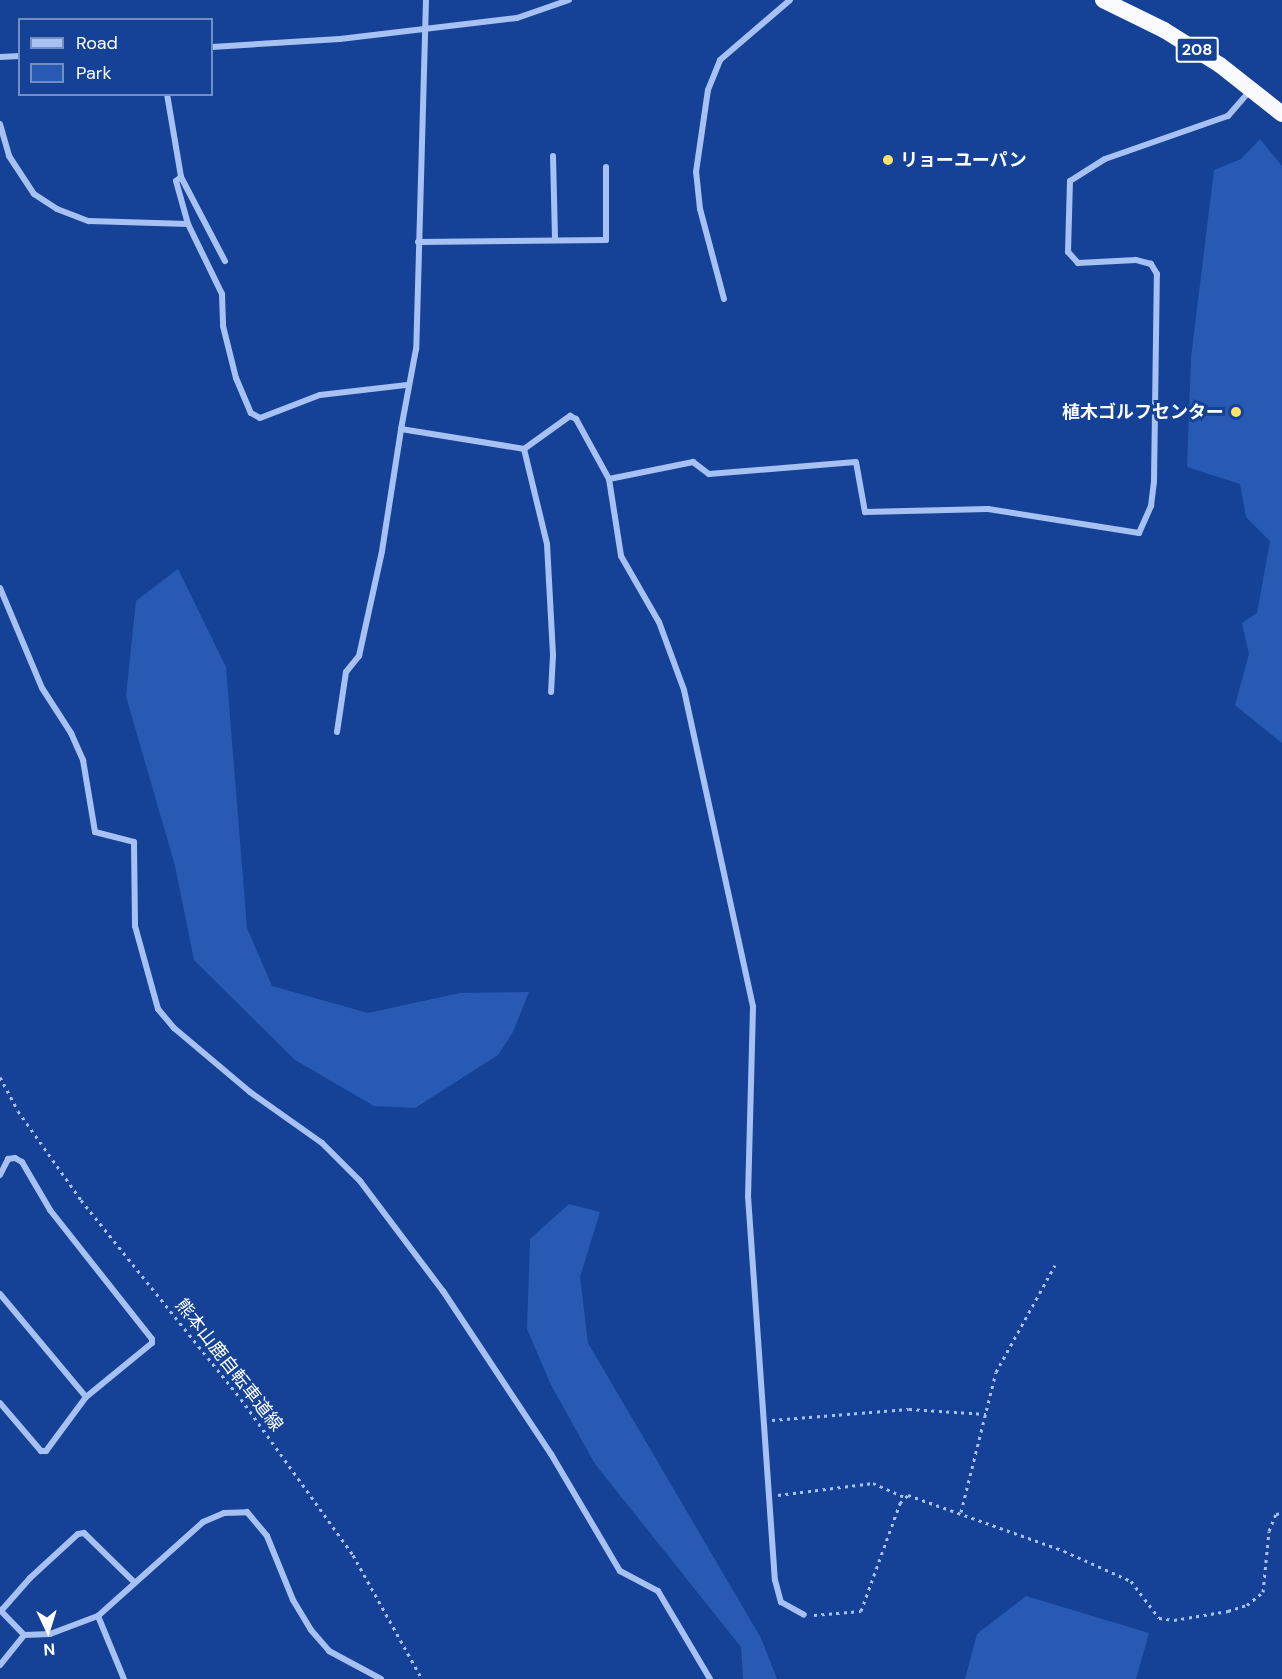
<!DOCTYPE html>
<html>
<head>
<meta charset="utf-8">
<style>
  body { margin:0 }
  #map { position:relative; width:1282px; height:1679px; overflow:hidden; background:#154296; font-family:"DM Sans","Noto Sans JP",sans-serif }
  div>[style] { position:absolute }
  .green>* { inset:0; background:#285ab4 }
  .path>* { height:3px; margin-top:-1.5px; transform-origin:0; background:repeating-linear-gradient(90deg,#a6c1f2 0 3px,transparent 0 7.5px) }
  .minor>* { height:6px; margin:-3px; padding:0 3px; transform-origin:3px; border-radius:3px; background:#a6c1f2 }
  .trunk>* { height:16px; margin:-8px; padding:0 8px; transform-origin:8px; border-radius:8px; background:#f8faff }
  .dots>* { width:16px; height:16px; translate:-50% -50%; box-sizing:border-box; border:3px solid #154296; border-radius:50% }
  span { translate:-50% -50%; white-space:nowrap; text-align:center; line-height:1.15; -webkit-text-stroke:6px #154296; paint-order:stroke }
  .shield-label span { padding:2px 4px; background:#154296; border:2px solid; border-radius:4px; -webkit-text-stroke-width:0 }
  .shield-label { font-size:16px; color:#fff; font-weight:700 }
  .poi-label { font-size:18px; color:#fff; font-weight:700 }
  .left { translate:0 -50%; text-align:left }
  .right { translate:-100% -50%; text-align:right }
  .street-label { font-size:18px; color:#fff }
  .legend { position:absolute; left:18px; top:18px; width:195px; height:78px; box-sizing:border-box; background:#154296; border:2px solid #738ec0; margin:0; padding:8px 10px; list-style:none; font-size:18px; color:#fff }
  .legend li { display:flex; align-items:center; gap:12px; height:30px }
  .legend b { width:30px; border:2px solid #738ec0 }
  .north { position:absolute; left:18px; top:1601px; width:60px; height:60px; -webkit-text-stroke:4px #154296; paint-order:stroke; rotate:176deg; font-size:16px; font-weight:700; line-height:24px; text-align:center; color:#fff }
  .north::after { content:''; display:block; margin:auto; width:21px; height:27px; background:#fff; clip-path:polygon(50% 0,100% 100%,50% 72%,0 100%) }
</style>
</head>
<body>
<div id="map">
  <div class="green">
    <div style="clip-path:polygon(1260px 139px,1282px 166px,1282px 743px,1235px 705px,1249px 654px,1242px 623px,1257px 613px,1270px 541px,1246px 517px,1240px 484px,1187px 467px,1191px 358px,1214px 170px,1241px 159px)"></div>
    <div style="clip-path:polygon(178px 569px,226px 667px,247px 928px,272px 986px,368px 1013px,460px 993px,529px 992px,513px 1032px,498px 1055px,415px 1108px,374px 1106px,295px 1060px,194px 960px,175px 866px,126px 696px,136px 601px)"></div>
    <div style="clip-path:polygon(569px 1204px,600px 1212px,580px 1277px,588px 1343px,761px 1638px,777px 1679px,743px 1679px,741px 1647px,595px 1464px,551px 1385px,527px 1329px,530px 1239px)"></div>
    <div style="clip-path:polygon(1026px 1596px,1149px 1633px,1136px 1679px,965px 1679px,977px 1634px)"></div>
  </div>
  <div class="path">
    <div style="left:0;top:1077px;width:38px;rotate:62deg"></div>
    <div style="left:18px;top:1111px;width:109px;rotate:54.7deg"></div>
    <div style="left:81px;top:1200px;width:255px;rotate:51.2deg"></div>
    <div style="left:241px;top:1399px;width:192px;rotate:54.3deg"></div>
    <div style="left:353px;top:1555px;width:142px;rotate:60.9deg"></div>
    <div style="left:772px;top:1420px;width:137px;rotate:-4.6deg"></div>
    <div style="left:909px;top:1409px;width:77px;rotate:3.7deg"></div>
    <div style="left:778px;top:1495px;width:96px;rotate:-7.2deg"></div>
    <div style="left:873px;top:1483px;width:34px;rotate:24deg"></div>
    <div style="left:961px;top:1512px;width:144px;rotate:-76deg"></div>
    <div style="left:996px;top:1372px;width:122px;rotate:-61.1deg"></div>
    <div style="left:814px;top:1615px;width:47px;rotate:-4.9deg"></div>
    <div style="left:861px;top:1611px;width:115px;rotate:-70.1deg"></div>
    <div style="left:900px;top:1503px;width:11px;rotate:-45deg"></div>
    <div style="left:908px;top:1495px;width:166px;rotate:19.7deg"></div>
    <div style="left:1064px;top:1551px;width:73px;rotate:24.1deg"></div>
    <div style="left:1131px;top:1581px;width:46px;rotate:52.9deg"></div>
    <div style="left:1159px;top:1618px;width:15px;rotate:8deg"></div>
    <div style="left:1174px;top:1620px;width:55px;rotate:-9.5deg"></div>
    <div style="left:1228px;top:1611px;width:20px;rotate:-18deg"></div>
    <div style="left:1247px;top:1605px;width:21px;rotate:-39deg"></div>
    <div style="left:1263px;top:1592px;width:61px;rotate:-84.4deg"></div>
    <div style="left:1269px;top:1531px;width:18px;rotate:-68deg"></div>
    <div style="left:1276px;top:1514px;width:6px;rotate:-9deg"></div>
  </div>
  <div class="minor">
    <div style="left:426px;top:0;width:349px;rotate:91.6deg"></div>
    <div style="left:416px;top:349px;width:81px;rotate:100.6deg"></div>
    <div style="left:401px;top:429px;width:125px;rotate:9.2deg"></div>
    <div style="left:524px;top:449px;width:57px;rotate:-35.7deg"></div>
    <div style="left:570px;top:416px;width:7px;rotate:27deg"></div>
    <div style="left:576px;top:419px;width:68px;rotate:61.2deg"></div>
    <div style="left:609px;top:479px;width:78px;rotate:81.1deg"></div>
    <div style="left:621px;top:556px;width:76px;rotate:60.1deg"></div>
    <div style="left:659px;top:622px;width:72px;rotate:69.8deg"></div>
    <div style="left:684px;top:690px;width:324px;rotate:77.7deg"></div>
    <div style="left:753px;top:1007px;width:189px;rotate:91.5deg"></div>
    <div style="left:748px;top:1196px;width:385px;rotate:86deg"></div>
    <div style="left:775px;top:1580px;width:23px;rotate:75deg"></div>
    <div style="left:781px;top:1602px;width:26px;rotate:29deg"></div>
    <div style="left:212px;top:47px;width:128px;rotate:-3.6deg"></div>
    <div style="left:340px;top:39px;width:178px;rotate:-6.8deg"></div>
    <div style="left:517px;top:18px;width:55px;rotate:-19.1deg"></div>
    <div style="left:0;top:57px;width:20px;rotate:-3deg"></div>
    <div style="left:167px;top:94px;width:84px;rotate:80.4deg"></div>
    <div style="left:181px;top:177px;width:95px;rotate:62.4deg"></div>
    <div style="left:0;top:124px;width:33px;rotate:74deg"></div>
    <div style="left:9px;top:156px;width:45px;rotate:56.7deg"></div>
    <div style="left:34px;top:194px;width:27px;rotate:33deg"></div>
    <div style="left:57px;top:209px;width:34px;rotate:21deg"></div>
    <div style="left:89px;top:221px;width:99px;rotate:1.7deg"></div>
    <div style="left:188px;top:224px;width:78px;rotate:64.1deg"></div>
    <div style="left:222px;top:294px;width:32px;rotate:88deg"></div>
    <div style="left:223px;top:326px;width:54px;rotate:76deg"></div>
    <div style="left:236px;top:378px;width:38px;rotate:67deg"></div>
    <div style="left:251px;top:413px;width:10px;rotate:29deg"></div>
    <div style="left:260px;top:418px;width:64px;rotate:-21deg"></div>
    <div style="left:320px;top:395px;width:88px;rotate:-6.6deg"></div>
    <div style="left:553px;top:156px;width:84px;rotate:88.6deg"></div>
    <div style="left:181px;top:177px;width:6px;rotate:141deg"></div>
    <div style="left:176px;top:181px;width:45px;rotate:74.4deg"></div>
    <div style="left:418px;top:242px;width:188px;rotate:-0.6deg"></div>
    <div style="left:606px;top:240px;width:73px;rotate:-90deg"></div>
    <div style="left:724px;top:299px;width:93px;rotate:-104.9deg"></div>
    <div style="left:700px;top:209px;width:37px;rotate:-96deg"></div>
    <div style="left:696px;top:172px;width:83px;rotate:-81.7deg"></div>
    <div style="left:708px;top:90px;width:32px;rotate:-68deg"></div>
    <div style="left:720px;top:60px;width:92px;rotate:-40.6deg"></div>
    <div style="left:524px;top:449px;width:98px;rotate:76.4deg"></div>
    <div style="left:547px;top:544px;width:111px;rotate:86.9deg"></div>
    <div style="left:553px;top:655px;width:37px;rotate:93deg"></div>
    <div style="left:609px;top:479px;width:86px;rotate:-11.4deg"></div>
    <div style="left:693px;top:462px;width:20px;rotate:37deg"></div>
    <div style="left:709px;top:474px;width:147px;rotate:-4.7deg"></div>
    <div style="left:856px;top:462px;width:51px;rotate:79.8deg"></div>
    <div style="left:865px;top:512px;width:123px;rotate:-1.4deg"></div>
    <div style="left:988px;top:509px;width:153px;rotate:9deg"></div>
    <div style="left:1139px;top:533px;width:30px;rotate:-66deg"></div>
    <div style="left:1151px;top:506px;width:25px;rotate:-83deg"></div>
    <div style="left:1154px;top:481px;width:207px;rotate:-89.2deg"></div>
    <div style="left:1157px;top:274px;width:12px;rotate:-121deg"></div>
    <div style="left:1151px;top:264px;width:16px;rotate:-165deg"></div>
    <div style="left:1136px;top:260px;width:58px;rotate:177deg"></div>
    <div style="left:1078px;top:263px;width:15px;rotate:-132deg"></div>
    <div style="left:1068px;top:252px;width:71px;rotate:-88.4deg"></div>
    <div style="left:1070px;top:181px;width:41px;rotate:-32.2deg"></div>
    <div style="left:1105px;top:159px;width:130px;rotate:-19.3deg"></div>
    <div style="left:1228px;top:116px;width:33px;rotate:-49deg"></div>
    <div style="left:0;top:588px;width:108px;rotate:67.2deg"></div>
    <div style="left:42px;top:688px;width:54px;rotate:57.2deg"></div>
    <div style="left:71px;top:733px;width:30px;rotate:66deg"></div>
    <div style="left:83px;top:760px;width:73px;rotate:80.5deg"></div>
    <div style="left:95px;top:832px;width:40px;rotate:14.4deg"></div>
    <div style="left:134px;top:842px;width:84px;rotate:89.3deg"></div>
    <div style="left:135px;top:926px;width:86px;rotate:74.5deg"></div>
    <div style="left:158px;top:1009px;width:25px;rotate:50deg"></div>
    <div style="left:174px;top:1028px;width:99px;rotate:40.1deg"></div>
    <div style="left:250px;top:1092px;width:88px;rotate:35.3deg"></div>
    <div style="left:322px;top:1143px;width:54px;rotate:45deg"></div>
    <div style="left:360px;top:1181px;width:138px;rotate:53deg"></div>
    <div style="left:443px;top:1291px;width:196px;rotate:56.5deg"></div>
    <div style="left:551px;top:1454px;width:136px;rotate:59.5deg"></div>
    <div style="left:620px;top:1571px;width:43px;rotate:27.8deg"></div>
    <div style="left:658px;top:1591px;width:102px;rotate:59.4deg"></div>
    <div style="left:337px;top:732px;width:61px;rotate:-81.5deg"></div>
    <div style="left:346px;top:672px;width:21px;rotate:-51deg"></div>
    <div style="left:359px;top:656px;width:107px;rotate:-77.6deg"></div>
    <div style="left:382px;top:551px;width:123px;rotate:-81.1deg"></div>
    <div style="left:0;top:1175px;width:18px;rotate:-63deg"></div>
    <div style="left:8px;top:1159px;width:7px;rotate:-8deg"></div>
    <div style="left:15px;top:1158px;width:8px;rotate:30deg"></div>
    <div style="left:22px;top:1162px;width:56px;rotate:59.7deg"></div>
    <div style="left:50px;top:1210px;width:164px;rotate:51.7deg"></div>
    <div style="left:152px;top:1339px;width:4px;rotate:90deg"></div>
    <div style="left:152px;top:1343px;width:85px;rotate:140.7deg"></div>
    <div style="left:86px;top:1397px;width:67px;rotate:126.5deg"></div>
    <div style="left:46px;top:1451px;width:5px;rotate:180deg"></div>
    <div style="left:41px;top:1451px;width:63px;rotate:-130.5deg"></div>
    <div style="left:0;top:1294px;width:134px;rotate:50.1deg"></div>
    <div style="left:0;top:1610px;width:35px;rotate:46deg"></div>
    <div style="left:24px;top:1635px;width:26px;rotate:-2deg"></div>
    <div style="left:50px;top:1634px;width:51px;rotate:-20.6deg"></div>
    <div style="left:98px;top:1616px;width:141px;rotate:-41.8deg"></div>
    <div style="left:203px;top:1522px;width:23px;rotate:-23deg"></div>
    <div style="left:224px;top:1513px;width:23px;rotate:-2deg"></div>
    <div style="left:247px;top:1512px;width:31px;rotate:50deg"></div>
    <div style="left:267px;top:1536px;width:69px;rotate:67.9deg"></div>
    <div style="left:293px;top:1600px;width:35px;rotate:59deg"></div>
    <div style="left:311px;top:1630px;width:28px;rotate:49deg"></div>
    <div style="left:329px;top:1651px;width:59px;rotate:28.3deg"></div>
    <div style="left:1px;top:1611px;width:44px;rotate:-48.7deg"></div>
    <div style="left:30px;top:1578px;width:65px;rotate:-42.5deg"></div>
    <div style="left:78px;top:1534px;width:6px;rotate:-9deg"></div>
    <div style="left:84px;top:1533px;width:71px;rotate:44.4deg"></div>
    <div style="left:98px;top:1616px;width:68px;rotate:67.6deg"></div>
    <div style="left:0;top:1665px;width:38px;rotate:-51deg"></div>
  </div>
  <div class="trunk">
    <div style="left:1103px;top:0;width:68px;rotate:26.2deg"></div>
    <div style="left:1164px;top:30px;width:66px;rotate:32deg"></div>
    <div style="left:1220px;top:65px;width:79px;rotate:38.3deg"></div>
  </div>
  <div class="dots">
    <div style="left:888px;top:160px;background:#ffe167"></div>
    <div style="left:1236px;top:412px;background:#ffe167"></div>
  </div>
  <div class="shield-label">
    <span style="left:1197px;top:50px">208</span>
  </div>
  <div class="poi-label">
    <span class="left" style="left:900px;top:160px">リョーユーパン</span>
    <span class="right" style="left:1224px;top:412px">植木ゴルフセンター</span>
  </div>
  <div class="street-label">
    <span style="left:229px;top:1365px;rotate:52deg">熊本山鹿自転車道線</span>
  </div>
  <ul class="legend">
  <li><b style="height:8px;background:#a6c1f2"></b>Road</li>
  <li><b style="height:16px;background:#285ab4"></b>Park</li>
  </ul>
  <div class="north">N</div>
</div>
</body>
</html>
